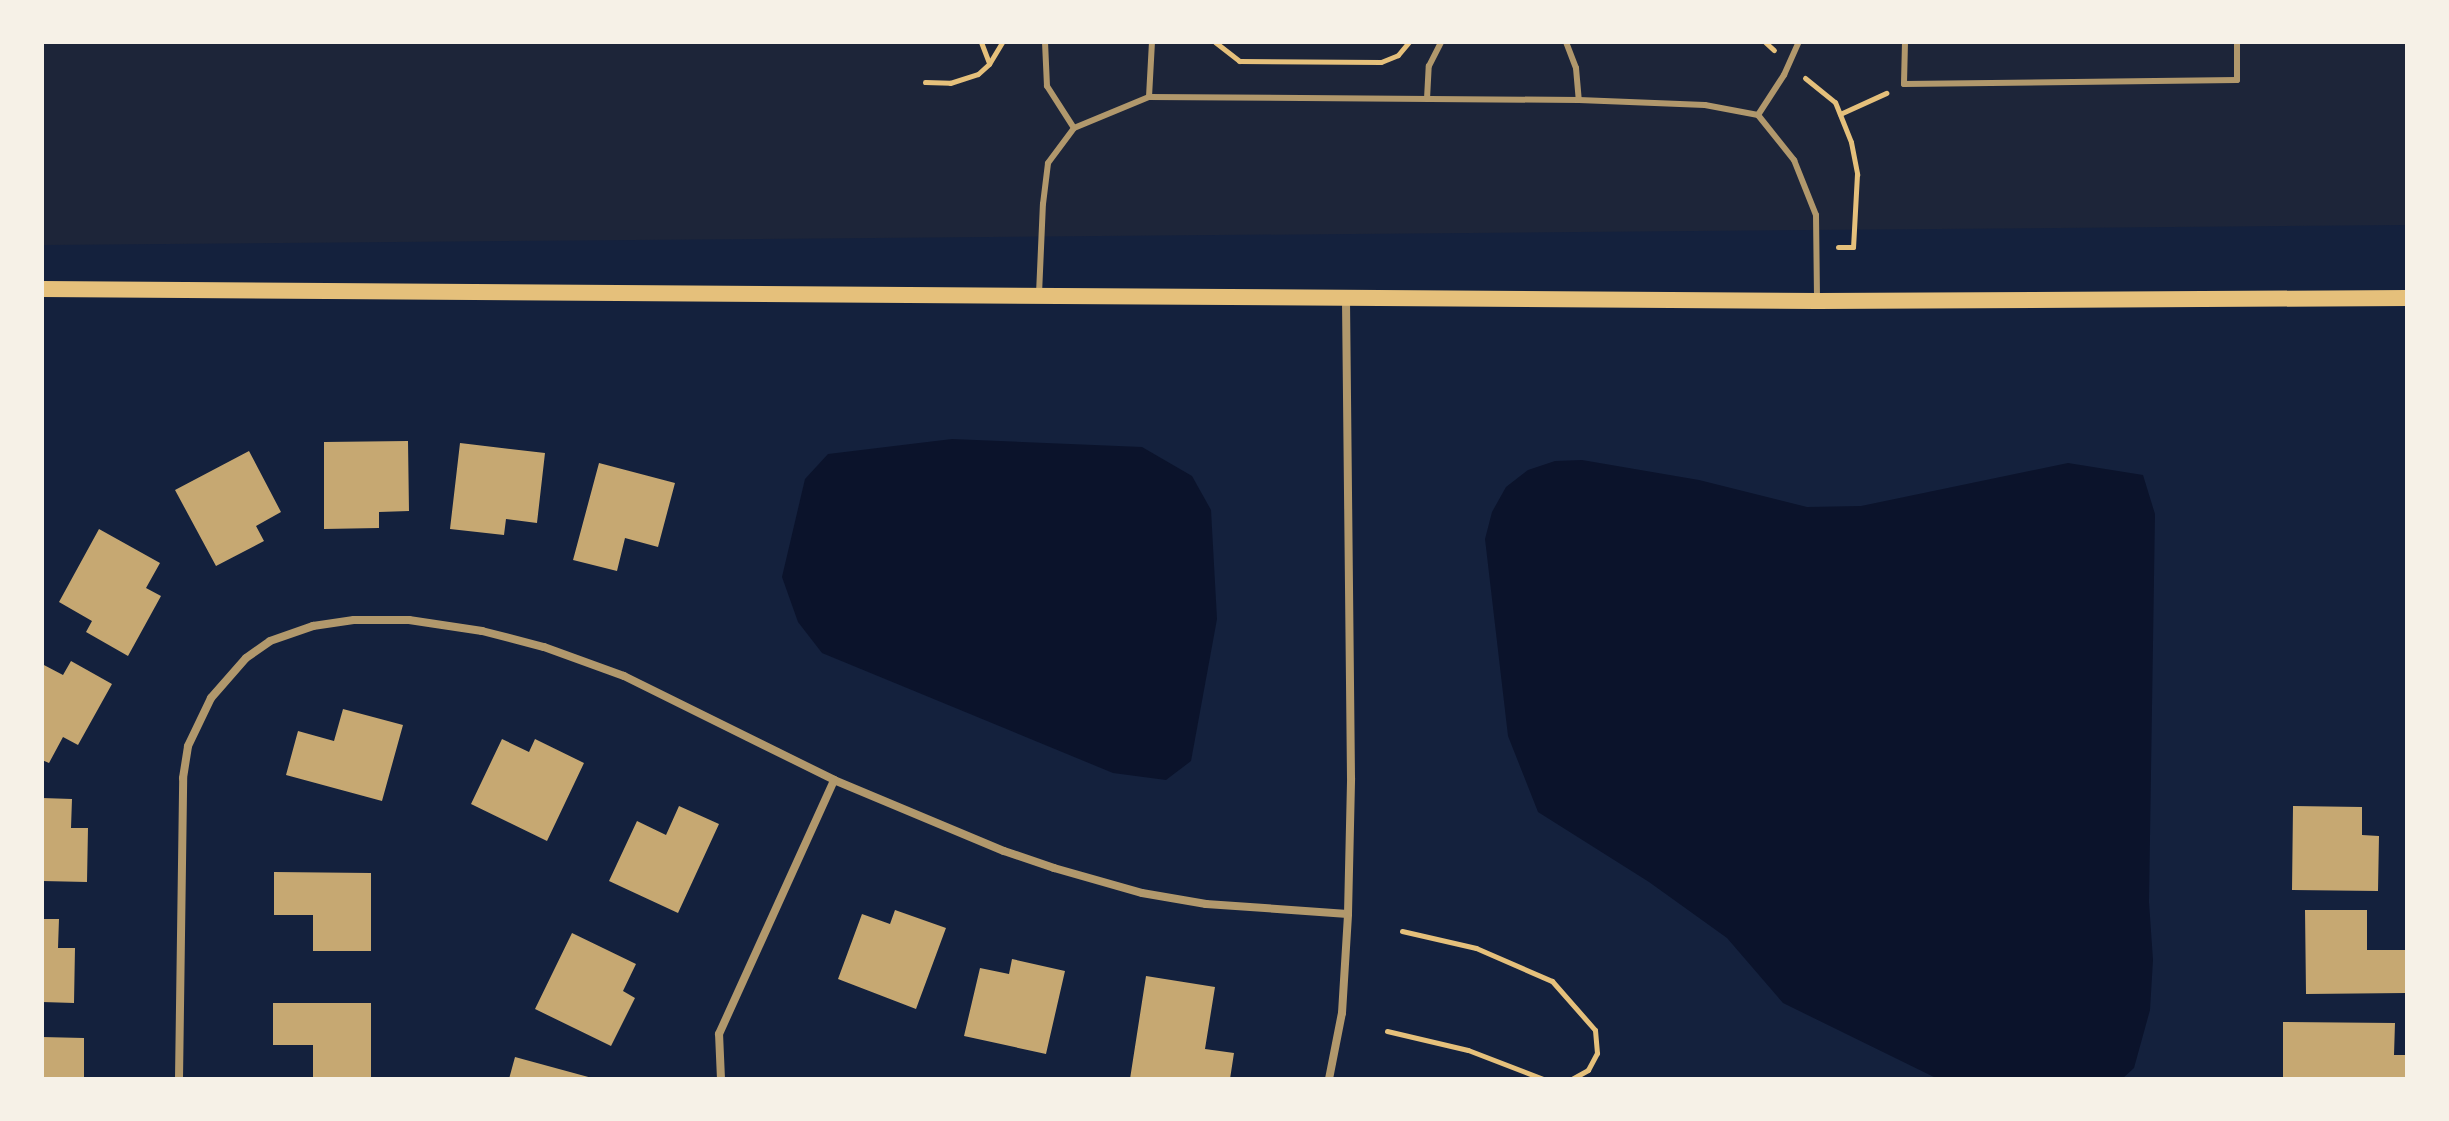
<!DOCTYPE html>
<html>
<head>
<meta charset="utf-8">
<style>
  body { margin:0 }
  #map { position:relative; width:2449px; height:1121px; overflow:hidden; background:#14213d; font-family:Jost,sans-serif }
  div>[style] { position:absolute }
  .green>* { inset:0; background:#1d2539 }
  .water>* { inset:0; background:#0b132b }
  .building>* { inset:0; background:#c6a872 }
  .path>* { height:5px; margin:-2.5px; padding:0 2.5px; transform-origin:2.5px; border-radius:2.5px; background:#e5c07b }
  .service>* { height:6px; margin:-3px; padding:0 3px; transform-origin:3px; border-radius:3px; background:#b1986c }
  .minor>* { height:8px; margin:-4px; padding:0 4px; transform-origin:4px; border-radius:4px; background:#b1986c }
  .secondary>* { height:16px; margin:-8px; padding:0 8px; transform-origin:8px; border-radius:8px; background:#e5c07b }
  span { translate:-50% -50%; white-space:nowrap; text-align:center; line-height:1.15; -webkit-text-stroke:7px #f6f1e7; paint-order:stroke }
  .frame { position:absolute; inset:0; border:44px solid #f6f1e7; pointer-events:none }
</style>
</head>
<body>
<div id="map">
  <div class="green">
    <div style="clip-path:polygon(42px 42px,2407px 42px,2407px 225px,47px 245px,42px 245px)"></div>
  </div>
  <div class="water">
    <div style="clip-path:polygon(952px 439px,1142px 447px,1192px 476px,1211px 510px,1217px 619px,1191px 761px,1166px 780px,1113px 773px,822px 653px,798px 622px,782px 577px,805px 479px,828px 454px)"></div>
    <div style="clip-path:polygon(1582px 460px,1699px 480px,1807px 507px,1861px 506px,2068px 463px,2143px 475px,2155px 514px,2149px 902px,2153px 960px,2150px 1010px,2134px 1068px,2122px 1079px,1938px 1079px,1783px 1003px,1727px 938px,1649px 882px,1538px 812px,1508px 736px,1485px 539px,1492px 512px,1506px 487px,1528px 470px,1555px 461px)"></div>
  </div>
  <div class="building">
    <div style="clip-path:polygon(408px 441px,409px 511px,379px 512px,379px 528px,324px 529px,324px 442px)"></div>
    <div style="clip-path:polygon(460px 443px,545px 453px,537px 523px,506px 519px,504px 535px,450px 529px)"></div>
    <div style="clip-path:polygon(249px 451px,281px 512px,256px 526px,264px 541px,216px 566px,175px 490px)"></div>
    <div style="clip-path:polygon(599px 463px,675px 483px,658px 547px,625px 538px,617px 571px,573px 560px)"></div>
    <div style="clip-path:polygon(99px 529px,160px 563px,146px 588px,161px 596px,128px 656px,86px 632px,92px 621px,59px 602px)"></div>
    <div style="clip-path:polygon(71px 661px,112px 684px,78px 745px,63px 737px,49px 763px,42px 760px,42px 664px,63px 675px)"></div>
    <div style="clip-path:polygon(343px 709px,403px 725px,382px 801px,286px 775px,298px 731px,334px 741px)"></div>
    <div style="clip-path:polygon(502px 739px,529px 752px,535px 739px,584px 763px,547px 841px,471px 804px)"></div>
    <div style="clip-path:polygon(42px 798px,72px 799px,71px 828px,88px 828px,87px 882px,42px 881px)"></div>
    <div style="clip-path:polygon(679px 806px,719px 824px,678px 913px,609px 881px,637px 821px,666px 835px)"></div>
    <div style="clip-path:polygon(2293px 806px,2362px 807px,2362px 835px,2379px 836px,2378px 891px,2292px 890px)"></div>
    <div style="clip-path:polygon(274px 872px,371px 873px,371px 951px,313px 951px,313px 915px,274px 915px)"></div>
    <div style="clip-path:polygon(895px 910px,946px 928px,916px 1009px,838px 979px,862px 914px,890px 924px)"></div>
    <div style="clip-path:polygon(2305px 910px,2367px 910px,2367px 950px,2405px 950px,2406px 993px,2306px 994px)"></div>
    <div style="clip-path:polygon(42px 919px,59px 919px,58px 948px,75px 948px,74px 1003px,42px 1002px)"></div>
    <div style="clip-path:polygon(572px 933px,636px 964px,623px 991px,635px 998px,611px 1046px,535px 1009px)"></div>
    <div style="clip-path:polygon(1012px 959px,1065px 971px,1046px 1054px,964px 1036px,980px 968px,1009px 974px)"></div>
    <div style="clip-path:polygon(1146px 976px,1215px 987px,1205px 1049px,1234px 1053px,1230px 1079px,1130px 1079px)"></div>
    <div style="clip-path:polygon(273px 1003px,371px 1003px,371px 1079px,313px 1079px,313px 1045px,273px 1045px)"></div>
    <div style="clip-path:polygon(2283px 1022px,2395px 1023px,2394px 1055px,2407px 1055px,2407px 1079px,2283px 1079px)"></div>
    <div style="clip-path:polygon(42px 1037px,84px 1038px,84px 1079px,42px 1079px)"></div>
    <div style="clip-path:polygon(515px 1057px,592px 1078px,591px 1079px,509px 1079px)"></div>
  </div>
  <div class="path">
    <div style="left:981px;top:42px;width:22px;rotate:69deg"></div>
    <div style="left:1215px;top:42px;width:31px;rotate:38deg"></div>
    <div style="left:1239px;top:61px;width:142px;rotate:0.4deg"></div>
    <div style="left:1381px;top:62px;width:18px;rotate:-22deg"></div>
    <div style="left:1398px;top:55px;width:17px;rotate:-50deg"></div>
    <div style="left:1765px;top:42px;width:12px;rotate:42deg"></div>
    <div style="left:1805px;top:78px;width:38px;rotate:39deg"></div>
    <div style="left:1835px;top:102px;width:43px;rotate:68.2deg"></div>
    <div style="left:1851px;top:142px;width:33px;rotate:79deg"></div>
    <div style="left:1857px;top:174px;width:73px;rotate:93.1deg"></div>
    <div style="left:1853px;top:247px;width:15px;rotate:180deg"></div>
    <div style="left:925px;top:82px;width:25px;rotate:2deg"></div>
    <div style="left:950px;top:83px;width:29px;rotate:-18deg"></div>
    <div style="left:978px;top:74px;width:15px;rotate:-42deg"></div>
    <div style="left:989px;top:64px;width:26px;rotate:-59deg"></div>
    <div style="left:1840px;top:114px;width:51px;rotate:-24.5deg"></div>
    <div style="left:1402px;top:931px;width:76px;rotate:12.9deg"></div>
    <div style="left:1476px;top:948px;width:83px;rotate:23.5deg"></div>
    <div style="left:1552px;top:981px;width:65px;rotate:48.7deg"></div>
    <div style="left:1595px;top:1030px;width:23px;rotate:85deg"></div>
    <div style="left:1597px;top:1053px;width:19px;rotate:118deg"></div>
    <div style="left:1588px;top:1070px;width:18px;rotate:151deg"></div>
    <div style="left:1387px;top:1031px;width:83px;rotate:13.2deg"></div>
    <div style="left:1468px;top:1050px;width:80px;rotate:21.1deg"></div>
  </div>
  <div class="service">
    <div style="left:1045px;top:42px;width:44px;rotate:87.4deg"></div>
    <div style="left:1047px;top:86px;width:50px;rotate:57.3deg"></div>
    <div style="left:1566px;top:42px;width:28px;rotate:69deg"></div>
    <div style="left:1576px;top:68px;width:32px;rotate:85deg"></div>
    <div style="left:1905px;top:42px;width:42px;rotate:91.4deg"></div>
    <div style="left:1904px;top:84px;width:333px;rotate:-0.7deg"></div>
    <div style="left:2237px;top:80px;width:38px;rotate:-90deg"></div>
    <div style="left:1149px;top:97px;width:55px;rotate:-86.9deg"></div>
    <div style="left:1427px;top:99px;width:33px;rotate:-87deg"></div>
    <div style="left:1429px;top:66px;width:27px;rotate:-63deg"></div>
    <div style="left:1758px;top:115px;width:48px;rotate:-57deg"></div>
    <div style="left:1784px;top:75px;width:36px;rotate:-66deg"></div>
    <div style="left:1039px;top:294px;width:90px;rotate:-87.5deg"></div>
    <div style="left:1043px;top:204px;width:41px;rotate:-83deg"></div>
    <div style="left:1048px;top:163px;width:44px;rotate:-53.4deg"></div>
    <div style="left:1074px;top:128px;width:81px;rotate:-22.5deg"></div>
    <div style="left:1149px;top:97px;width:430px;rotate:0.4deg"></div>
    <div style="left:1579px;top:100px;width:126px;rotate:2.3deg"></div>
    <div style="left:1705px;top:105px;width:54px;rotate:10.7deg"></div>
    <div style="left:1758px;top:115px;width:58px;rotate:51.3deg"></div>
    <div style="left:1794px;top:160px;width:59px;rotate:68.2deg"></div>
    <div style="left:1816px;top:215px;width:86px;rotate:89.3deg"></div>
  </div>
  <div class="minor">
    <div style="left:179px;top:1079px;width:301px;rotate:-89.2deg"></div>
    <div style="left:183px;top:778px;width:32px;rotate:-81deg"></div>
    <div style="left:188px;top:746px;width:53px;rotate:-64.4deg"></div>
    <div style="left:211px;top:698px;width:53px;rotate:-48.8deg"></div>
    <div style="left:246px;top:658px;width:29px;rotate:-35deg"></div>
    <div style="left:270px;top:641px;width:46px;rotate:-19.2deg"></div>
    <div style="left:313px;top:626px;width:41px;rotate:-8.3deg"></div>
    <div style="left:354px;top:620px;width:55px"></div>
    <div style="left:409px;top:620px;width:74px;rotate:8.6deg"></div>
    <div style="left:482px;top:631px;width:64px;rotate:14.5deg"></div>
    <div style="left:544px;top:647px;width:85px;rotate:19.9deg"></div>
    <div style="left:624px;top:676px;width:234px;rotate:26.3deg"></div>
    <div style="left:834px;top:780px;width:184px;rotate:22.7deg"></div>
    <div style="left:1004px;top:851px;width:53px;rotate:18.8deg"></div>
    <div style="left:1054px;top:868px;width:91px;rotate:15.9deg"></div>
    <div style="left:1142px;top:893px;width:65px;rotate:9.8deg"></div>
    <div style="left:1206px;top:904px;width:142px;rotate:4deg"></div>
    <div style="left:721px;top:1079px;width:45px;rotate:-92.5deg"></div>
    <div style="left:719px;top:1034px;width:279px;rotate:-65.6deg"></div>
    <div style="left:1329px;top:1079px;width:67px;rotate:-78.9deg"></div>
    <div style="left:1342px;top:1013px;width:99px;rotate:-86.5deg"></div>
    <div style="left:1348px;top:914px;width:136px;rotate:-88.7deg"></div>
    <div style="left:1351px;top:778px;width:481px;rotate:-90.6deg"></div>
  </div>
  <div class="secondary">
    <div style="left:42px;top:289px;width:1775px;rotate:0.39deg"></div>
    <div style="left:1817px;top:301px;width:590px;rotate:-0.29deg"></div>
  </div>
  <div class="frame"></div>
</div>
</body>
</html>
